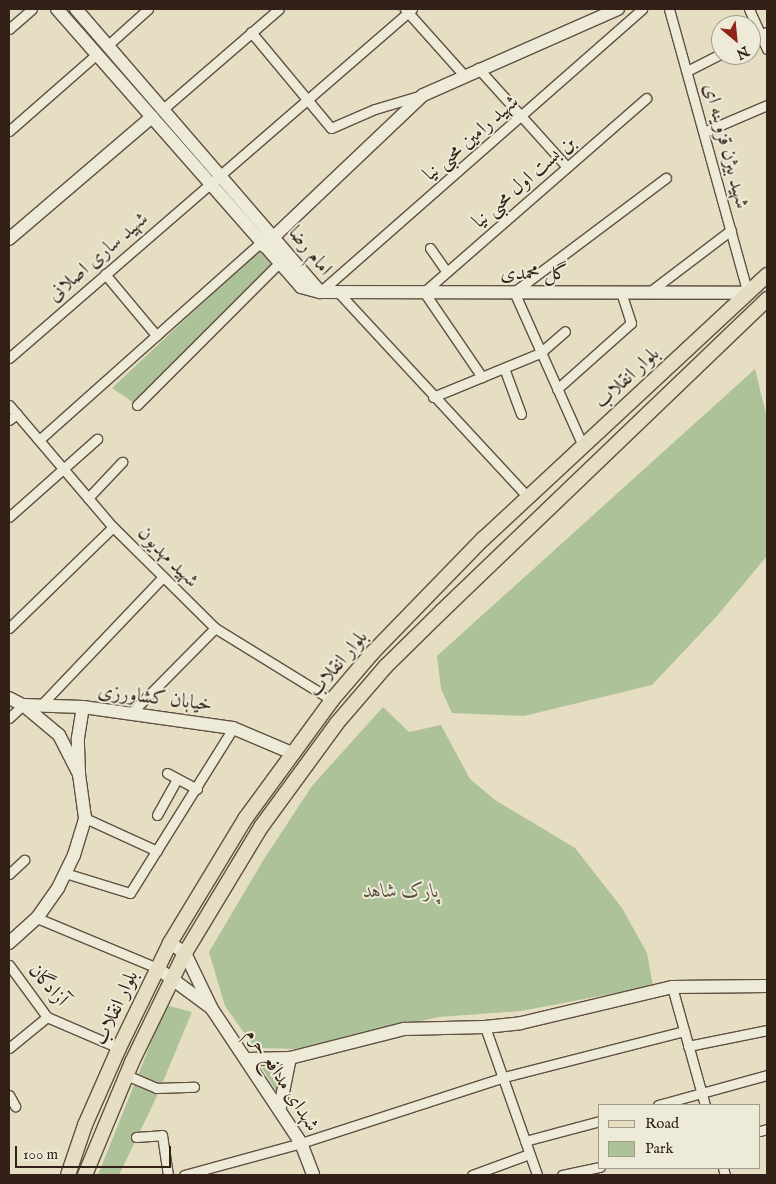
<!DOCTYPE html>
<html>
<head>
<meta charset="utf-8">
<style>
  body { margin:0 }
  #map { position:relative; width:776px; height:1184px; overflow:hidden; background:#e5dec3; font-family:"IM FELL English",Amiri,serif }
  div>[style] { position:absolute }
  .green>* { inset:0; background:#aec299 }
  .roads { filter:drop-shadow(1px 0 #605042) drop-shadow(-1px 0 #605042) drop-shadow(0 1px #605042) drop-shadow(0 -1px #605042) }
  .street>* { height:9px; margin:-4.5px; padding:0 4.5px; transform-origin:4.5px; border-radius:4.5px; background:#eeead8 }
  .secondary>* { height:12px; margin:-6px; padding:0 6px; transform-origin:6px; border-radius:6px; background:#eeead8 }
  .primary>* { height:14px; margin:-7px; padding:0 7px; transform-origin:7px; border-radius:7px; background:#e5dec3 }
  span { translate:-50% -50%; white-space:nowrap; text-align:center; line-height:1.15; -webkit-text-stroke:4px #eeead8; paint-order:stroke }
  .street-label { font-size:20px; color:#332117 }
  .park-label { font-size:20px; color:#58513e; font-style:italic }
  .frame { position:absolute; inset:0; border:10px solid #332117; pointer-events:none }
  .legend { position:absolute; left:598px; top:1104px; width:162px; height:65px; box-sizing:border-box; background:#eeead8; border:1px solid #a39a8b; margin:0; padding:6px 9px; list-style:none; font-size:15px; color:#332117 }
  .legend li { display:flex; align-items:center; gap:10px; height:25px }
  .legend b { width:25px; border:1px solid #a39a8b }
  .north { position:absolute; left:711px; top:15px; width:50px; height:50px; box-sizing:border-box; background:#eeead8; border:1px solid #a39a8b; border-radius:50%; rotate:152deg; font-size:14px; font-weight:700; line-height:20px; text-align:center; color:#332117 }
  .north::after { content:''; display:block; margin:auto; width:18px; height:22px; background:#8f2418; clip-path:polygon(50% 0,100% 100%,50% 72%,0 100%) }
  .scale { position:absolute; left:15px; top:1146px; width:156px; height:22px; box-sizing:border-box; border:2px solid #332117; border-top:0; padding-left:6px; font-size:15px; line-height:18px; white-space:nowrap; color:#332117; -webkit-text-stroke:4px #eeead8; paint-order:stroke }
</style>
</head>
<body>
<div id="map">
  <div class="green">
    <div style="clip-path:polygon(260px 249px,274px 263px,137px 405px,112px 388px)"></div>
    <div style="clip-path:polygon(755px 369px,767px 418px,767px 556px,717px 616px,652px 685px,524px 716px,452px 713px,441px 689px,437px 656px)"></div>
    <div style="clip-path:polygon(383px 707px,409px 732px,441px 725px,470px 779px,495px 800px,575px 848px,622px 908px,647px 953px,653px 986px,521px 1011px,439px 1017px,295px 1049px,255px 1048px,225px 1006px,209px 952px,264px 859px,312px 786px)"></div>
    <div style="clip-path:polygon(166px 1005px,192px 1012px,157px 1096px,119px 1175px,98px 1175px)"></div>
    <div style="clip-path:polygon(283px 1065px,276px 1091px,262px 1068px)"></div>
  </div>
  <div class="roads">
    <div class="street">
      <div style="left:405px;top:9px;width:87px;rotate:48.3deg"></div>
      <div style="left:669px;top:9px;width:295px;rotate:74.5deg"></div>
      <div style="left:749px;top:9px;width:44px;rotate:65.8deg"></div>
      <div style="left:9px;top:29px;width:30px;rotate:-41deg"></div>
      <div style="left:251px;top:32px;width:125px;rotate:50.2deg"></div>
      <div style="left:331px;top:128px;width:48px;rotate:-23.4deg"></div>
      <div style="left:375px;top:109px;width:49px;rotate:-16.6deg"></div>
      <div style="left:751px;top:38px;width:17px;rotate:-21deg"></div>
      <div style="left:108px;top:45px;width:54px;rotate:-42deg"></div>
      <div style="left:478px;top:68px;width:133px;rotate:48deg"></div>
      <div style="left:687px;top:71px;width:38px;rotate:-27deg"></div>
      <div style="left:163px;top:109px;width:153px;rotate:-40.8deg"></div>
      <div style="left:9px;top:131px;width:117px;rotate:-41.2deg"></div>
      <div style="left:704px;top:132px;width:69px;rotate:-23.2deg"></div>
      <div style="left:430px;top:248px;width:29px;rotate:55deg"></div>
      <div style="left:105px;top:274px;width:80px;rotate:50.1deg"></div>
      <div style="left:320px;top:292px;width:429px;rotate:-41.3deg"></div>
      <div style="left:338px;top:292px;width:280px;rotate:47.2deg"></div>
      <div style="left:648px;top:293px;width:104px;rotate:-37.2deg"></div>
      <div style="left:9px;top:358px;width:533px;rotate:-40.89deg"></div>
      <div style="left:504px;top:368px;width:49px;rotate:69.7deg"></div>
      <div style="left:482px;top:377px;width:103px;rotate:-124.3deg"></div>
      <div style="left:424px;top:292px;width:295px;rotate:-41.1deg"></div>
      <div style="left:557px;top:389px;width:99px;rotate:-41.7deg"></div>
      <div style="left:631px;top:323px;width:33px;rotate:-108deg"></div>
      <div style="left:433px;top:397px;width:116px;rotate:-22.4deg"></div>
      <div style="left:540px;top:353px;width:33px;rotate:-41deg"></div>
      <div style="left:9px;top:405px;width:160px;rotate:49.6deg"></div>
      <div style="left:113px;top:527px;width:144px;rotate:44.7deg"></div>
      <div style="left:215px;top:628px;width:137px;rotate:31.6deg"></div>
      <div style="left:137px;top:405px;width:201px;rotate:-45deg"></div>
      <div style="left:9px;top:420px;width:10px;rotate:-37deg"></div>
      <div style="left:39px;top:440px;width:297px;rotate:-41.7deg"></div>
      <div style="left:583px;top:446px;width:169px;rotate:-114.1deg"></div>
      <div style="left:514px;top:292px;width:190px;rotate:-36.9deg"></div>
      <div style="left:88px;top:498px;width:50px;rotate:-46.6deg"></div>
      <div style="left:9px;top:517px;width:118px;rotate:-41.6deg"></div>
      <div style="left:9px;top:628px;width:145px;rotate:-44.2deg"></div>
      <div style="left:41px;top:705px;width:177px;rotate:-46.4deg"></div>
      <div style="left:130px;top:714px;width:121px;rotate:-45.3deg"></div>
      <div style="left:9px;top:718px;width:19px;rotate:-43deg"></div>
      <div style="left:167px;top:773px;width:34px;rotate:28deg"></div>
      <div style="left:157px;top:815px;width:41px;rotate:-60.9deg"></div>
      <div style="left:85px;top:818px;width:79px;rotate:24.6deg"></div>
      <div style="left:65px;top:873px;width:68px;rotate:17.1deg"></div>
      <div style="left:130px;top:893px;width:195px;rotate:-58deg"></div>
      <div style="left:9px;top:874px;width:21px;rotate:-43deg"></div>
      <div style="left:37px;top:918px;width:130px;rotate:22.6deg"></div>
      <div style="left:9px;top:965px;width:64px;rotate:53.8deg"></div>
      <div style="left:47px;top:1017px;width:78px;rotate:23.3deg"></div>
      <div style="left:672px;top:987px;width:123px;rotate:74.4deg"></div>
      <div style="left:485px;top:1027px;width:157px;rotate:70.6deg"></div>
      <div style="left:688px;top:1046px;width:81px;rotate:-11.4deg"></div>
      <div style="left:9px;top:1048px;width:49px;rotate:-39.2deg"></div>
      <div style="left:126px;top:1075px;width:33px;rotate:23deg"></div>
      <div style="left:156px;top:1088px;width:38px;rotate:-2deg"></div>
      <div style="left:9px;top:1095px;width:13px;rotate:61deg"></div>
      <div style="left:658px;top:1105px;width:113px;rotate:-15.4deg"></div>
      <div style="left:760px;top:1131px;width:7px;rotate:-16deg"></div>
      <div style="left:136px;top:1137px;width:26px;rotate:-4deg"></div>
      <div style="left:162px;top:1135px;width:40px;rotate:81.5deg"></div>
      <div style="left:525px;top:1141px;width:78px;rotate:-14.9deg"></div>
      <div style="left:723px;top:1168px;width:7px;rotate:74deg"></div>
      <div style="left:184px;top:1175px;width:121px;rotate:-15.3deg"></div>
      <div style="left:301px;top:1143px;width:213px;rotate:-18deg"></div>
      <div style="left:504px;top:1077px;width:186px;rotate:-14.3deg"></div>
      <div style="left:472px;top:1175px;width:61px;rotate:-20.2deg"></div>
      <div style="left:562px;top:1175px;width:39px;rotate:-12deg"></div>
    </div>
    <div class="secondary">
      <div style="left:57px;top:9px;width:370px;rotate:48.7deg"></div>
      <div style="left:301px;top:287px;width:20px;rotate:15deg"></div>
      <div style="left:320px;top:292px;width:428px;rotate:0.1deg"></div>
      <div style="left:76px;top:9px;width:374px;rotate:49.2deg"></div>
      <div style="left:9px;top:239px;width:188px;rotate:-40.5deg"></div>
      <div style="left:264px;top:246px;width:219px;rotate:-43.5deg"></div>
      <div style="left:423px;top:95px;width:213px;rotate:-23.8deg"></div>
      <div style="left:9px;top:698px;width:16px;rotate:27deg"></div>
      <div style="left:23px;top:705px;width:60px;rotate:1.9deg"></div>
      <div style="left:83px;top:707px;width:151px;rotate:8deg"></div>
      <div style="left:233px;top:728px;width:64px;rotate:23deg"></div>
      <div style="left:23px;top:705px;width:47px;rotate:39.8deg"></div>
      <div style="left:59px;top:735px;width:44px;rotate:62.9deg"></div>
      <div style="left:79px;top:774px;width:36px;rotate:-92deg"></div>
      <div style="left:78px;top:738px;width:31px;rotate:-81deg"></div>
      <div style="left:9px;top:943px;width:38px;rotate:-42deg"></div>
      <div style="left:37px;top:918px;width:37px;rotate:-55deg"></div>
      <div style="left:58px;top:888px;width:37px;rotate:-64deg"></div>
      <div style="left:74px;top:855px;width:39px;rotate:-73deg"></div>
      <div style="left:85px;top:818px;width:44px;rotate:-97.8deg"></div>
      <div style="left:170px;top:943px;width:18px;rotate:34deg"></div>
      <div style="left:185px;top:953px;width:62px;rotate:64.3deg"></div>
      <div style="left:212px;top:1009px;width:161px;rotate:56.4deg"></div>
      <div style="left:301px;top:1143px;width:34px;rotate:69deg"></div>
      <div style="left:157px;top:968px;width:66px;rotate:36.3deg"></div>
      <div style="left:248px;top:1059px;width:42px;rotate:-1.4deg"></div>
      <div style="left:290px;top:1058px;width:118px;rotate:-14.3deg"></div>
      <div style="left:404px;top:1029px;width:81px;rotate:-1.4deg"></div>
      <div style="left:485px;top:1027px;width:36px;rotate:-6deg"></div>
      <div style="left:521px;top:1023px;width:155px;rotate:-13.4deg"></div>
      <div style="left:672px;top:987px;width:95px;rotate:-0.6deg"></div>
      <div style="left:280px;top:1107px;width:50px;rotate:-78.5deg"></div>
    </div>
    <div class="primary">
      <div style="left:68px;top:1175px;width:53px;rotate:-71.2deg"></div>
      <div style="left:85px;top:1125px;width:84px;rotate:-66.2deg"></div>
      <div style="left:119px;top:1048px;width:117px;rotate:-64.1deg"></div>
      <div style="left:170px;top:943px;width:145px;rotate:-58.8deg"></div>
      <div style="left:245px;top:819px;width:147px;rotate:-53.8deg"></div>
      <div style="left:332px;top:700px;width:63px;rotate:-49.5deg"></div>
      <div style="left:373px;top:652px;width:158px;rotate:-45.8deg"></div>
      <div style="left:483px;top:539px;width:388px;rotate:-42.9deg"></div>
      <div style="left:85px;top:1175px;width:122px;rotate:-67.4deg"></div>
      <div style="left:132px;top:1062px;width:121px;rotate:-64.1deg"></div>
      <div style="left:185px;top:953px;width:147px;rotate:-58.9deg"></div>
      <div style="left:261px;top:827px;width:129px;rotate:-53.8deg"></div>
      <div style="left:337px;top:723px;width:75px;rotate:-49.3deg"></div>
      <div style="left:386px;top:666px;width:78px;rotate:-44.5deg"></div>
      <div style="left:442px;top:611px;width:451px;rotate:-43.8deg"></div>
    </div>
  </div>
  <div class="street-label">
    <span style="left:471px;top:138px;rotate:-41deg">شهید رامین محبی نیا</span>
    <span style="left:726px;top:146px;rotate:75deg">شهید بیژن قزوینه ای</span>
    <span style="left:524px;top:182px;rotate:-41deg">بن بست اول محبی نیا</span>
    <span style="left:310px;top:251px;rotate:51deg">امام رضا</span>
    <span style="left:98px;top:257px;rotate:-41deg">شهید ساری اصلانی</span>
    <span style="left:534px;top:273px">گل محمدی</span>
    <span style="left:627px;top:378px;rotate:-43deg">بلوار انقلاب</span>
    <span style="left:168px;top:557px;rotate:45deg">شهید مهدیون</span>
    <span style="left:338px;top:664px;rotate:-50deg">بلوار انقلاب</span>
    <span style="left:155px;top:698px;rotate:7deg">خیابان کشاورزی</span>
    <span style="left:48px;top:985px;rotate:49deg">آزادگان</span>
    <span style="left:116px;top:1008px;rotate:-65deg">بلوار انقلاب</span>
    <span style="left:282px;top:1080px;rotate:57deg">شهدای مدافع حرم</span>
  </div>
  <div class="park-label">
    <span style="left:401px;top:891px">پارک شاهد</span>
  </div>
  <div class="frame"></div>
  <ul class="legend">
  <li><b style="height:6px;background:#e5dec3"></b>Road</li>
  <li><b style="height:14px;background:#aec299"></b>Park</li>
  </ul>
  <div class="north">N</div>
  <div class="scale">100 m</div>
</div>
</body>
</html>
